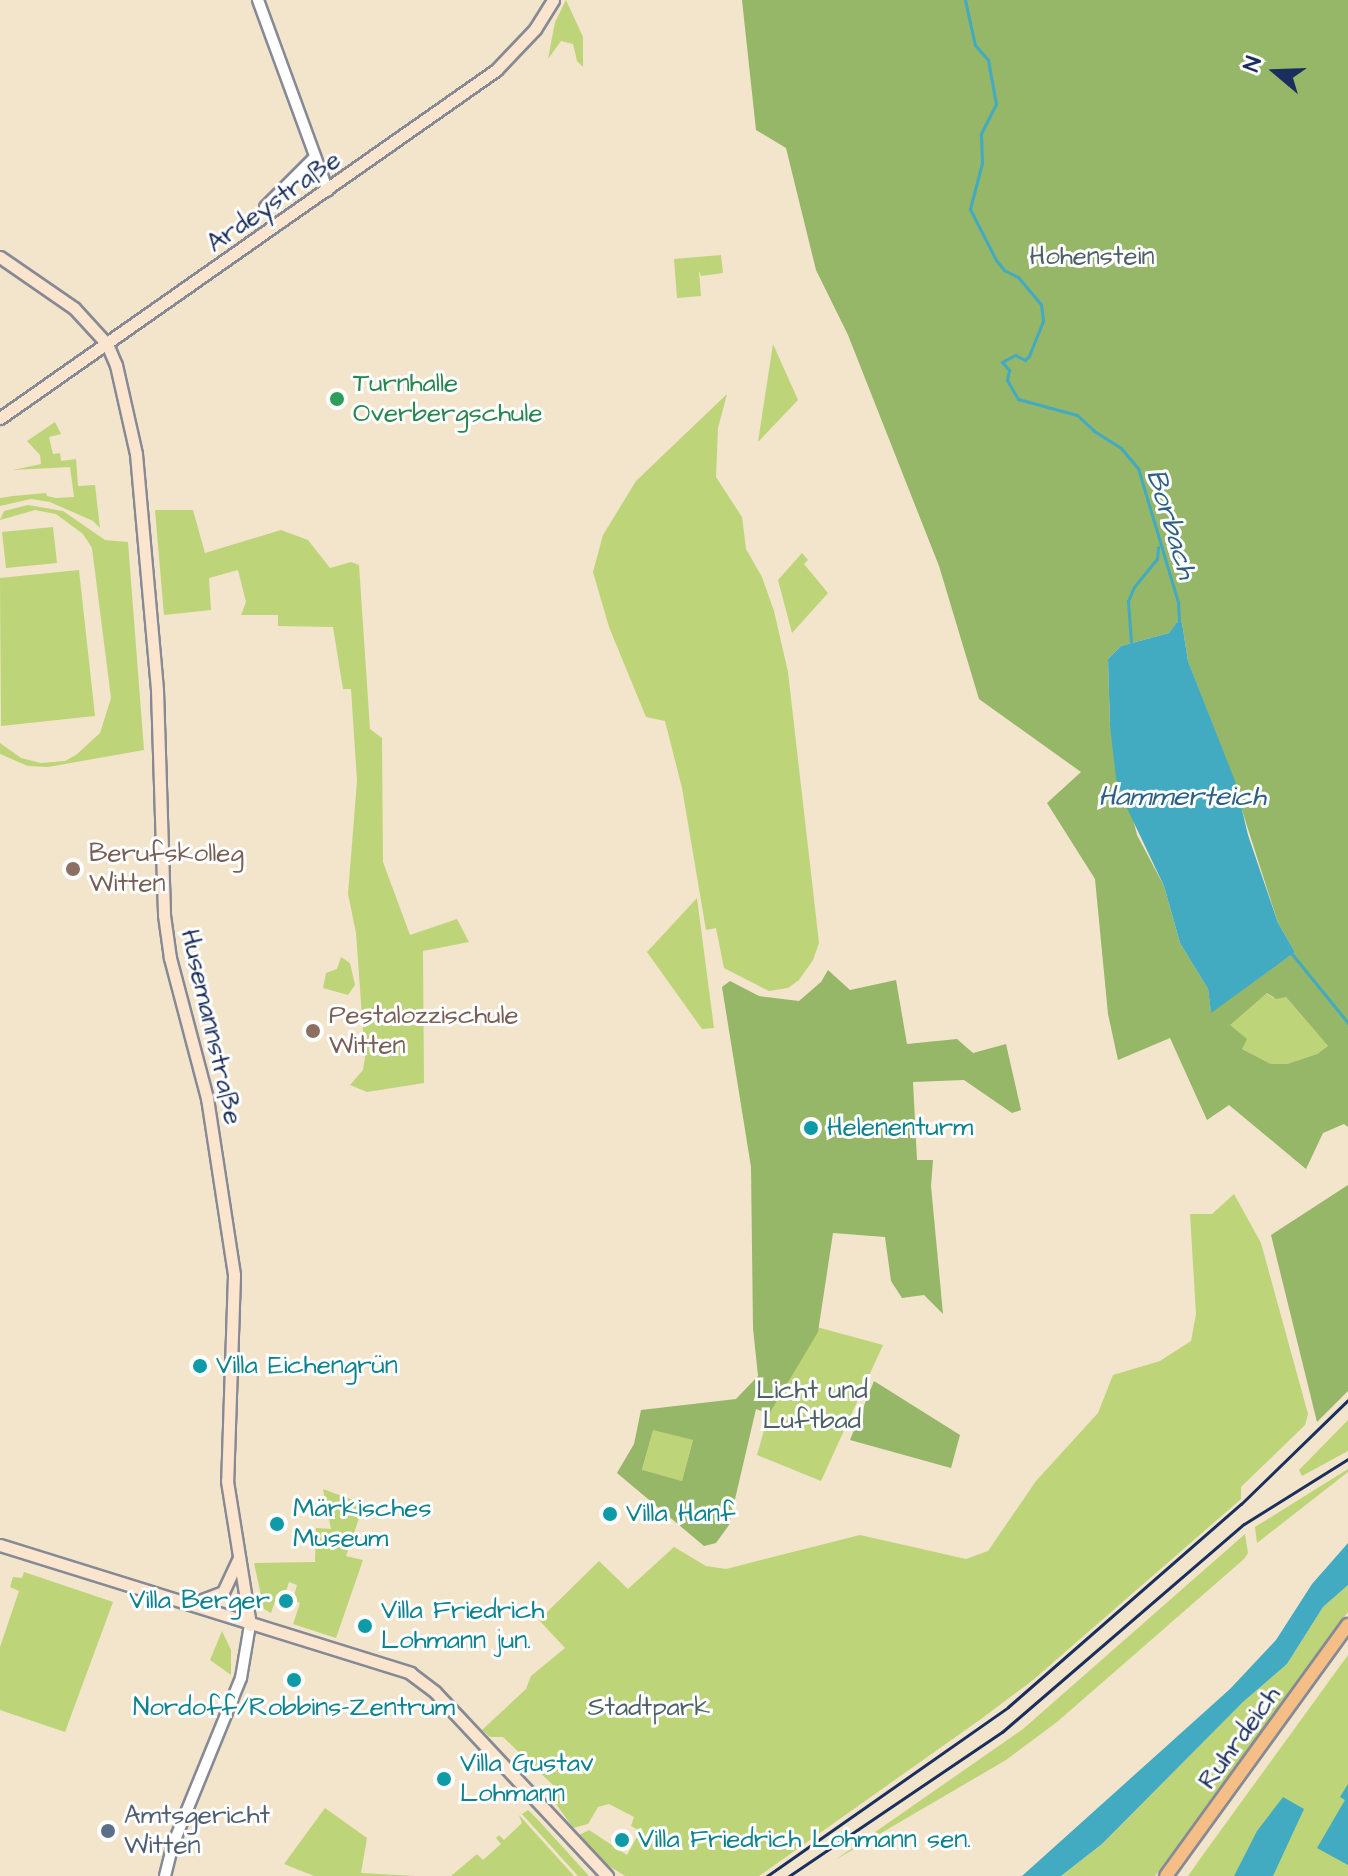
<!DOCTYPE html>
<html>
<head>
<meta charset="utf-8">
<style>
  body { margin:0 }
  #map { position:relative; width:1348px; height:1876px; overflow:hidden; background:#f2e5cc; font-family:"Architects Daughter",sans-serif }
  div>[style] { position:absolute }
  .green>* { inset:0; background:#bdd478 }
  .forest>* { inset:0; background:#96b668 }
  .water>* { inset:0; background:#42abc2 }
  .stream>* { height:3px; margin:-1.5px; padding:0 1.5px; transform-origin:1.5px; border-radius:1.5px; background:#42abc2 }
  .roads { filter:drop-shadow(2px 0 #868a95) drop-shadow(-2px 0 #868a95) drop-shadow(0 2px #868a95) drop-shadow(0 -2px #868a95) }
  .tertiary>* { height:10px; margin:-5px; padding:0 5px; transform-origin:5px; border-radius:5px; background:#fff }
  .secondary>* { height:11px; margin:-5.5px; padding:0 5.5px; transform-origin:5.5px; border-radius:5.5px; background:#fbe5cf }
  .primary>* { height:12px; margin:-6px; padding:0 6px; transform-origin:6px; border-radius:6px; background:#f6be87 }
  .rail>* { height:3px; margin:-1.5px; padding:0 1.5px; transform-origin:1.5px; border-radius:1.5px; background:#1b2f5e }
  .dots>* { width:22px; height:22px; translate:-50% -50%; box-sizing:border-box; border:4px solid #fff; border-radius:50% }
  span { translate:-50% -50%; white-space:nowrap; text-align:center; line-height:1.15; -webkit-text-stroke:6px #fff; paint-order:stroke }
  .street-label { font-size:26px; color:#1b2f5e }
  .park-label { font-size:26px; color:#4c6166 }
  .leisure-label { font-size:26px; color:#27864d }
  .left { translate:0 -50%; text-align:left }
  .education-label { font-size:26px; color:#785e54 }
  .culture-label { font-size:26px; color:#0d838f }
  .right { translate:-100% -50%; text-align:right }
  .service-label { font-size:26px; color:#4e5e75 }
  .water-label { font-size:28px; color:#2b6186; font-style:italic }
  .north { position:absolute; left:1236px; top:32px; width:80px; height:80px; -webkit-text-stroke:6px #fff; paint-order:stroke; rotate:289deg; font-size:22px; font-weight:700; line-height:32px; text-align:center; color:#1b2f5e }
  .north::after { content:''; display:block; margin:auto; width:28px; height:36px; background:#1b2f5e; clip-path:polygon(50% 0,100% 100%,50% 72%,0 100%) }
</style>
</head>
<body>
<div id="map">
  <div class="green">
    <div style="clip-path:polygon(566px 0,583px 37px,583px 67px,577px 61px,573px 44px,561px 41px,548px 59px,555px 22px)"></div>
    <div style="clip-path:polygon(721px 255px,723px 273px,701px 276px,699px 271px,701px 296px,677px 298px,674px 259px)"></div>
    <div style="clip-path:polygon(773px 344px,798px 400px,758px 442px)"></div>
    <div style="clip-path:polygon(727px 394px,718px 428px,716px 477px,742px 517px,746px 549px,762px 577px,774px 611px,788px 672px,819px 943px,813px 960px,799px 980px,788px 988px,769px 991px,724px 968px,716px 928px,706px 930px,682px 788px,665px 721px,646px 717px,609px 627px,593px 572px,603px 535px,636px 481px)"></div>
    <div style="clip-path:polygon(55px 422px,61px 434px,49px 437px,53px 454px,60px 453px,61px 461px,76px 459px,78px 486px,95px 485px,100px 528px,93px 521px,50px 502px,31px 499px,0 506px,0 498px,13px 496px,46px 493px,47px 496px,56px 498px,74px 497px,70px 467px,13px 470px,41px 464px,40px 455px,27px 441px)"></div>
    <div style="clip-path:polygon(28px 505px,63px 511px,105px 540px,128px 542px,144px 750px,48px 767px,28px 766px,0 754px,0 743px,21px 758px,41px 763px,65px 761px,76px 755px,100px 733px,111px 698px,92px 548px,83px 534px,56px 514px,35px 510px,0 520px,4px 511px)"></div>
    <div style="clip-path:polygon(155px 510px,193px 510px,205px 553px,281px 530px,308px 540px,330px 568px,351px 562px,359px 565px,370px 729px,382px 738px,383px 862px,410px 935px,457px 919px,469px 942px,423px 951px,424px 1083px,367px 1092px,350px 1085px,363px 1070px,365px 1058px,356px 933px,348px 894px,357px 781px,351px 689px,343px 689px,333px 627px,278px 626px,278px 615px,241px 615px,246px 602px,238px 570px,209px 578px,211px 610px,164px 615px)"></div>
    <div style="clip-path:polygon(53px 527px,57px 563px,6px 568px,2px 532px)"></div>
    <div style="clip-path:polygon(802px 553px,808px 560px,804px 564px,828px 593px,792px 633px,778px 580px)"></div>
    <div style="clip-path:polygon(79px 570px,95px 716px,1px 726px,0 578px)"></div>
    <div style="clip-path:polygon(697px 898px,714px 1028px,702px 1029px,647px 952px)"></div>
    <div style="clip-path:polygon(341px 957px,350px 963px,355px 985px,348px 995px,323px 988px,326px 973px,337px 969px)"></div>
    <div style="clip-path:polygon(1267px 993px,1273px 998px,1286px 997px,1328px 1046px,1317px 1054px,1287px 1064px,1271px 1064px,1242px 1049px,1246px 1039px,1229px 1025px)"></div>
    <div style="clip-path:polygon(1234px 1194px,1261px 1243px,1308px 1414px,1305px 1425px,1241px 1487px,1241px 1499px,1033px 1680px,981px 1719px,759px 1876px,625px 1876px,598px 1859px,580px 1841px,579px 1835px,589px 1830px,627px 1855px,640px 1831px,631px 1826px,634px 1817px,609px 1804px,598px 1807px,588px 1824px,573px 1828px,549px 1794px,557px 1789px,503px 1737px,490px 1737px,482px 1730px,526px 1689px,531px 1676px,565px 1648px,539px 1620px,599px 1561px,628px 1589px,674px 1547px,706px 1566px,726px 1569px,860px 1535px,966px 1559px,988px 1551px,1036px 1481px,1098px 1413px,1113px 1375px,1160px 1361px,1191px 1341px,1196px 1314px,1190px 1214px,1212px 1214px)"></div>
    <div style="clip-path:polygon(813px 1326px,883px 1345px,821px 1481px,757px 1455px,776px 1388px)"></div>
    <div style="clip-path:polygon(1348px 1420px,1348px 1451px,1302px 1476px,1299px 1470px)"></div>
    <div style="clip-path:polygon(653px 1429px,693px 1440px,682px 1481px,642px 1471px)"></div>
    <div style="clip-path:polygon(1348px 1469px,1348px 1472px,1257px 1543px,1255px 1527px)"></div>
    <div style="clip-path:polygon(323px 1489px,364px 1504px,346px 1556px,363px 1560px,336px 1638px,293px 1624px,300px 1603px,293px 1600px,297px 1585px,289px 1582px,284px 1597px,277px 1595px,271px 1613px,264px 1609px,254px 1563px,315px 1562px,316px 1528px,331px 1529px)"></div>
    <div style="clip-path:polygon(1245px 1534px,1248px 1553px,1244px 1559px,1057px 1722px,1006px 1760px,835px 1860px,1023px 1729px)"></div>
    <div style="clip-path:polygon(24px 1572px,113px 1602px,65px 1732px,0 1710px,0 1647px,19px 1591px,10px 1587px,13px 1577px,22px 1578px)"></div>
    <div style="clip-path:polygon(1348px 1585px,1348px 1612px,1155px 1876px,1061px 1876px,1102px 1844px,1243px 1702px,1287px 1664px,1323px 1607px)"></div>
    <div style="clip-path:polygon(222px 1631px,231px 1650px,231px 1675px,210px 1660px)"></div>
    <div style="clip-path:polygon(1348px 1655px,1348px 1876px,1188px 1876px,1205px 1852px)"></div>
    <div style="clip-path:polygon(325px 1808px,367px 1838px,361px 1873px,416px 1876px,314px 1876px,284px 1864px)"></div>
    <div style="clip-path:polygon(528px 1810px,540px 1822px,589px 1876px,578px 1876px,522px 1814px)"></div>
    <div style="clip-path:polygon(519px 1815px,574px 1876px,451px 1876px,477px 1854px,483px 1860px,501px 1844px,496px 1838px,499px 1835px,504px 1840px,522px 1823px)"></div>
  </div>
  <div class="forest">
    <div style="clip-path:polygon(evenodd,742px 0,1348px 0,1348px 1127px,1344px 1124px,1323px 1133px,1306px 1169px,1229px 1105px,1207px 1120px,1170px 1038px,1118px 1060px,1108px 1014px,1095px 879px,1047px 803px,1081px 772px,979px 699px,939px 566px,848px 335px,816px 270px,786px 148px,756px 130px,742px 0,1177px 622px,1182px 623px,1188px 661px,1225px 757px,1278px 923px,1295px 952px,1211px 1012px,1208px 989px,1180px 943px,1164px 886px,1137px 835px,1110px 726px,1108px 659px,1121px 646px,1169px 633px,1177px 622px,742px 0,1267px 993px,1276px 999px,1286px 997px,1328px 1046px,1317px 1054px,1287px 1064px,1271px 1064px,1242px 1049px,1247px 1039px,1230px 1025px,1267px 993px)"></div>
    <div style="clip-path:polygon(evenodd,828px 970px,850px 990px,896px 980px,907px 1044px,957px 1039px,973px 1053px,1006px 1044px,1021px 1110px,1012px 1113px,964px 1080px,913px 1082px,917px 1160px,933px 1160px,931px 1186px,943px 1314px,924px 1295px,902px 1298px,891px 1281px,885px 1237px,833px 1233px,818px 1332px,769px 1414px,756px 1409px,729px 1525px,716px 1543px,704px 1546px,617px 1473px,634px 1444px,641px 1410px,736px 1399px,758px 1376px,753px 1328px,751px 1167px,722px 987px,730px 981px,759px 996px,799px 1001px,821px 982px,828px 970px,653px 1430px,693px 1440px,682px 1481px,642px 1470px,653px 1430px)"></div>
    <div style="clip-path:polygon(1348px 1185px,1348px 1391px,1317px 1422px,1271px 1235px)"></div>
    <div style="clip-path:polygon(874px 1381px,960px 1435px,951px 1468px,850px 1440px)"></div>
  </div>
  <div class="water">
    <div style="clip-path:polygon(1177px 622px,1182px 623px,1188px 661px,1235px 781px,1248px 835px,1278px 923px,1295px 952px,1211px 1013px,1208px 989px,1180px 943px,1164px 886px,1126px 806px,1116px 778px,1110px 726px,1108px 659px,1121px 646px,1169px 633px)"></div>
    <div style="clip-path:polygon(1348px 1543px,1348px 1585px,1323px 1607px,1287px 1664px,1243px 1702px,1102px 1844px,1061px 1876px,1022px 1876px,1230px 1689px,1276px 1640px,1312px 1584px)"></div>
    <div style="clip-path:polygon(1348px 1784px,1348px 1865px,1317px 1848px,1345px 1800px,1340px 1797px)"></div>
    <div style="clip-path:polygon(1283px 1797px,1304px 1809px,1273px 1876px,1234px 1876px,1257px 1831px)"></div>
  </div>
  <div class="stream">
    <div style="left:965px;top:0;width:46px;rotate:77.5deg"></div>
    <div style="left:975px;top:45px;width:20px;rotate:49deg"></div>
    <div style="left:988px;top:60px;width:45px;rotate:79.7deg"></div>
    <div style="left:996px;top:104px;width:34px;rotate:117deg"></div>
    <div style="left:981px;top:134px;width:29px;rotate:88deg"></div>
    <div style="left:982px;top:163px;width:48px;rotate:104.6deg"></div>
    <div style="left:970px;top:209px;width:57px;rotate:63deg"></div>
    <div style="left:996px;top:260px;width:13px;rotate:51deg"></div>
    <div style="left:1004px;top:270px;width:16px;rotate:27deg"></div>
    <div style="left:1018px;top:277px;width:35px;rotate:50deg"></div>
    <div style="left:1041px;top:304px;width:17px;rotate:83deg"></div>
    <div style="left:1043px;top:321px;width:38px;rotate:112deg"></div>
    <div style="left:1029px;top:356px;width:6px;rotate:135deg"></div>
    <div style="left:1025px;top:360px;width:11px;rotate:-153deg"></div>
    <div style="left:1015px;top:355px;width:15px;rotate:152deg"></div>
    <div style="left:1002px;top:362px;width:11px;rotate:49deg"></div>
    <div style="left:1009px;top:370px;width:10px;rotate:101deg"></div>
    <div style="left:1007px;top:380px;width:22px;rotate:60deg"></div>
    <div style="left:1018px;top:399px;width:61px;rotate:15.2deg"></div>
    <div style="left:1077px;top:415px;width:23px;rotate:43deg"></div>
    <div style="left:1094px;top:431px;width:32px;rotate:32deg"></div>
    <div style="left:1121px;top:448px;width:26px;rotate:50deg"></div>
    <div style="left:1138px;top:468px;width:140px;rotate:73.4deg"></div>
    <div style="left:1178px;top:602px;width:20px;rotate:87deg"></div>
    <div style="left:1131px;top:642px;width:41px;rotate:-94.2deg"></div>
    <div style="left:1128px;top:601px;width:15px;rotate:-67deg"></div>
    <div style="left:1134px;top:587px;width:36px;rotate:-51deg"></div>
    <div style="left:1157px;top:559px;width:12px;rotate:-85deg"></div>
    <div style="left:1292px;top:954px;width:89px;rotate:50.9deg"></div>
  </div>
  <div class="roads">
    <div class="tertiary">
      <div style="left:258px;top:0;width:203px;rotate:69.9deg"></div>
      <div style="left:265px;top:207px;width:71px;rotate:-45deg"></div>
      <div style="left:165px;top:1876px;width:30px;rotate:-76deg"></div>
      <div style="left:172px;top:1847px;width:183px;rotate:-67.8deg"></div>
      <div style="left:241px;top:1678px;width:54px;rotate:-80.4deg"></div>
    </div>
    <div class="secondary">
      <div style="left:0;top:257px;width:90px;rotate:34.6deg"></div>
      <div style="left:74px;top:308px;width:49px;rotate:47.5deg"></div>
      <div style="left:107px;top:344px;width:23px;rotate:67deg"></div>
      <div style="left:116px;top:365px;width:91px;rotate:77.3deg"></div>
      <div style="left:136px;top:454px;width:237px;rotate:84.9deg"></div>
      <div style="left:157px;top:690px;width:225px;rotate:88.2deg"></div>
      <div style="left:164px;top:915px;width:43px;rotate:82.1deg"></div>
      <div style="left:170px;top:958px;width:145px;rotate:75.2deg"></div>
      <div style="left:207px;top:1098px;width:179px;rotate:81.3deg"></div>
      <div style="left:234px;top:1275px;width:206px;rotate:91.9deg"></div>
      <div style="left:227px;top:1481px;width:146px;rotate:80.9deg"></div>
      <div style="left:0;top:418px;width:606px;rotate:-35.05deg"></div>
      <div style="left:496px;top:70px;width:57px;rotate:-46.4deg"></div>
      <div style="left:535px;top:29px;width:34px;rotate:-58deg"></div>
      <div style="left:0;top:1545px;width:430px;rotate:17.3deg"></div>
      <div style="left:410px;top:1673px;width:31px;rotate:37deg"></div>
      <div style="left:435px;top:1692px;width:252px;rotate:46.9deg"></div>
      <div style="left:192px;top:1604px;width:33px;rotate:-21deg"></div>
      <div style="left:223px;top:1592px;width:35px;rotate:-65deg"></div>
    </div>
    <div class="primary">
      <div style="left:1166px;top:1876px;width:310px;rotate:-54.1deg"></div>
    </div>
  </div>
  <div class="rail">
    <div style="left:767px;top:1876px;width:294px;rotate:-35deg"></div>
    <div style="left:1008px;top:1707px;width:309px;rotate:-41.1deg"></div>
    <div style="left:1241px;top:1504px;width:149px;rotate:-44.2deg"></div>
    <div style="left:789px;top:1876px;width:257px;rotate:-34.1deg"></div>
    <div style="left:1002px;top:1732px;width:319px;rotate:-40.7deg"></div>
    <div style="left:1244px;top:1524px;width:123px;rotate:-32deg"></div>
  </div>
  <div class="dots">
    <div style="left:337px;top:399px;background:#2e9e5b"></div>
    <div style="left:73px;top:869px;background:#8d6e63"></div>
    <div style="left:313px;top:1031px;background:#8d6e63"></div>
    <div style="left:811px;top:1128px;background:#0f9aa8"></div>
    <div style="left:200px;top:1366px;background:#0f9aa8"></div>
    <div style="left:610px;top:1514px;background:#0f9aa8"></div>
    <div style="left:277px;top:1524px;background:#0f9aa8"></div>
    <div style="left:286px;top:1601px;background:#0f9aa8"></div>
    <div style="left:365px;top:1626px;background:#0f9aa8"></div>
    <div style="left:294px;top:1680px;background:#0f9aa8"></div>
    <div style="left:444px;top:1779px;background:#0f9aa8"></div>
    <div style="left:108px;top:1831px;background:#5c6f8a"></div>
    <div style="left:622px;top:1840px;background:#0f9aa8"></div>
  </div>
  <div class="street-label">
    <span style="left:274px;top:202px;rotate:-35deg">Ardeystraße</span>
    <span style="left:211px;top:1027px;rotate:77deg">Husemannstraße</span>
    <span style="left:1240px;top:1738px;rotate:-54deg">Ruhrdeich</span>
  </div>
  <div class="park-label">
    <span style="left:1092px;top:257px">Hohenstein</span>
    <span style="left:812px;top:1406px">Licht und<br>Luftbad</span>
    <span style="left:649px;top:1708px">Stadtpark</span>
  </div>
  <div class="leisure-label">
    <span class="left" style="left:353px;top:399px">Turnhalle<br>Overbergschule</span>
  </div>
  <div class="education-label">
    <span class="left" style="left:89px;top:869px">Berufskolleg<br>Witten</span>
    <span class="left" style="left:329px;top:1031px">Pestalozzischule<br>Witten</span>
  </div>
  <div class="culture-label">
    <span class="left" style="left:827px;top:1128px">Helenenturm</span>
    <span class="left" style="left:216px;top:1366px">Villa Eichengrün</span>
    <span class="left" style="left:293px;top:1524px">Märkisches<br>Museum</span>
    <span class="left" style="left:626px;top:1514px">Villa Hanf</span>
    <span class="right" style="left:270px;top:1601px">Villa Berger</span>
    <span class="left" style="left:381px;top:1626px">Villa Friedrich<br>Lohmann jun.</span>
    <span style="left:294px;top:1708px">Nordoff/Robbins-Zentrum</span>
    <span class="left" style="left:460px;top:1779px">Villa Gustav<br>Lohmann</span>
    <span class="left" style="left:638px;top:1840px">Villa Friedrich Lohmann sen.</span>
  </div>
  <div class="service-label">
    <span class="left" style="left:124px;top:1831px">Amtsgericht<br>Witten</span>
  </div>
  <div class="water-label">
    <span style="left:1171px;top:524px;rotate:73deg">Borbach</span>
    <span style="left:1182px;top:797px">Hammerteich</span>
  </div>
  <div class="north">N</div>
</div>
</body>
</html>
